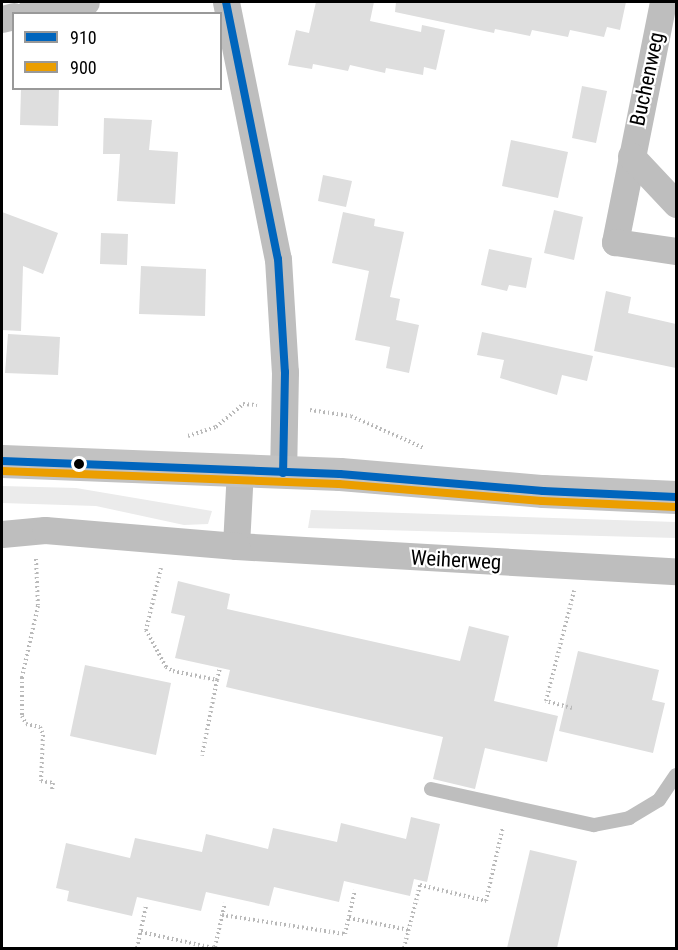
<!DOCTYPE html>
<html>
<head>
<meta charset="utf-8">
<style>
  body { margin:0 }
  #map { position:relative; width:678px; height:950px; overflow:hidden; background:#fff; font-family:"Roboto Condensed",sans-serif }
  div>[style] { position:absolute }
  .green>* { inset:0; background:#ebebeb }
  .building>* { inset:0; background:#dedede }
  .path>* { height:4px; margin-top:-2px; transform-origin:0; background:repeating-linear-gradient(90deg,#b9b9b9 0 1.5px,transparent 0 4.5px) }
  .lane>* { height:14px; margin:-7px; padding:0 7px; transform-origin:7px; border-radius:7px; background:#bebebe }
  .street>* { height:27px; margin:-13.5px; padding:0 13.5px; transform-origin:13.5px; border-radius:13.5px; background:#bebebe }
  .secondary>* { height:33px; margin:-16.5px; padding:0 16.5px; transform-origin:16.5px; border-radius:16.5px; background:#c2c2c2 }
  .bus-1>* { height:8px; margin:-4px; padding:0 4px; transform-origin:4px; border-radius:4px; background:#0065bd }
  .bus-2>* { height:8px; margin:-4px; padding:0 4px; transform-origin:4px; border-radius:4px; background:#eb9e00 }
  .dots>* { width:16px; height:16px; translate:-50% -50%; box-sizing:border-box; border:3px solid #fff; border-radius:50% }
  span { translate:-50% -50%; white-space:nowrap; text-align:center; line-height:1.15; -webkit-text-stroke:4.5px #fff; paint-order:stroke }
  .street-label { font-size:21px; color:#000 }
  .frame { position:absolute; inset:0; border:3px solid #000; pointer-events:none }
  .legend { position:absolute; left:12px; top:12px; width:210px; height:78px; box-sizing:border-box; background:#fff; border:2px solid #999; margin:0; padding:8px 10px; list-style:none; font-size:18px; color:#000 }
  .legend li { display:flex; align-items:center; gap:12px; height:30px }
  .legend b { width:30px; border:2px solid #999 }
</style>
</head>
<body>
<div id="map">
  <div class="green">
    <div style="clip-path:polygon(2px 486px,76px 488px,212px 511px,208px 524px,184px 525px,96px 506px,2px 503px)"></div>
    <div style="clip-path:polygon(311px 510px,676px 522px,676px 538px,308px 528px)"></div>
  </div>
  <div class="building">
    <div style="clip-path:polygon(316px 2px,374px 2px,370px 21px,421px 32px,422px 25px,445px 30px,436px 70px,424px 67px,423px 75px,386px 68px,385px 73px,350px 65px,348px 71px,313px 64px,312px 69px,288px 65px,296px 30px,309px 33px)"></div>
    <div style="clip-path:polygon(396px 2px,626px 2px,620px 30px,607px 27px,604px 37px,570px 30px,568px 37px,532px 30px,530px 36px,495px 29px,494px 33px,395px 12px)"></div>
    <div style="clip-path:polygon(582px 86px,607px 91px,596px 143px,572px 138px)"></div>
    <div style="clip-path:polygon(21px 88px,59px 88px,58px 126px,20px 125px)"></div>
    <div style="clip-path:polygon(104px 118px,152px 120px,149px 150px,178px 152px,175px 204px,117px 201px,120px 154px,103px 154px)"></div>
    <div style="clip-path:polygon(511px 140px,568px 152px,558px 198px,502px 186px)"></div>
    <div style="clip-path:polygon(323px 175px,352px 181px,346px 207px,318px 201px)"></div>
    <div style="clip-path:polygon(554px 210px,583px 217px,574px 260px,544px 253px)"></div>
    <div style="clip-path:polygon(2px 212px,58px 233px,43px 274px,23px 266px,21px 331px,2px 330px)"></div>
    <div style="clip-path:polygon(343px 212px,375px 219px,374px 226px,404px 232px,390px 297px,400px 299px,396px 320px,419px 325px,409px 373px,386px 368px,390px 347px,355px 340px,369px 271px,332px 263px)"></div>
    <div style="clip-path:polygon(101px 233px,128px 234px,127px 265px,100px 264px)"></div>
    <div style="clip-path:polygon(489px 249px,532px 258px,526px 288px,509px 285px,507px 291px,481px 285px)"></div>
    <div style="clip-path:polygon(141px 266px,206px 269px,205px 316px,139px 314px)"></div>
    <div style="clip-path:polygon(606px 291px,631px 297px,628px 313px,676px 324px,676px 368px,594px 351px)"></div>
    <div style="clip-path:polygon(482px 332px,593px 356px,587px 381px,562px 375px,557px 395px,500px 378px,504px 360px,477px 355px)"></div>
    <div style="clip-path:polygon(8px 334px,60px 337px,58px 375px,5px 373px)"></div>
    <div style="clip-path:polygon(178px 581px,230px 594px,227px 609px,460px 661px,469px 626px,509px 636px,494px 701px,558px 716px,547px 762px,485px 748px,475px 789px,433px 779px,443px 737px,226px 687px,230px 670px,175px 658px,185px 616px,171px 613px)"></div>
    <div style="clip-path:polygon(578px 651px,659px 670px,652px 700px,665px 703px,653px 753px,559px 731px)"></div>
    <div style="clip-path:polygon(85px 665px,171px 683px,156px 755px,70px 736px)"></div>
    <div style="clip-path:polygon(411px 817px,440px 824px,427px 882px,414px 879px,410px 896px,344px 881px,339px 902px,274px 887px,269px 906px,206px 892px,201px 911px,137px 897px,132px 916px,67px 901px,69px 891px,56px 888px,66px 843px,130px 858px,135px 838px,202px 852px,206px 834px,268px 849px,273px 828px,337px 842px,341px 823px,406px 839px)"></div>
    <div style="clip-path:polygon(530px 850px,577px 861px,557px 948px,507px 948px)"></div>
  </div>
  <div class="path">
    <div style="left:310px;top:410px;width:41px;rotate:8.3deg"></div>
    <div style="left:351px;top:416px;width:80px;rotate:23.7deg"></div>
    <div style="left:188px;top:436px;width:29px;rotate:-18deg"></div>
    <div style="left:216px;top:427px;width:35px;rotate:-40deg"></div>
    <div style="left:243px;top:404px;width:14px;rotate:4deg"></div>
    <div style="left:36px;top:559px;width:47px;rotate:87.6deg"></div>
    <div style="left:38px;top:606px;width:73px;rotate:102.7deg"></div>
    <div style="left:22px;top:677px;width:39px;rotate:90deg"></div>
    <div style="left:22px;top:716px;width:9px;rotate:63deg"></div>
    <div style="left:26px;top:724px;width:14px;rotate:12deg"></div>
    <div style="left:40px;top:727px;width:9px;rotate:69deg"></div>
    <div style="left:43px;top:735px;width:46px;rotate:92.5deg"></div>
    <div style="left:41px;top:781px;width:12px;rotate:9deg"></div>
    <div style="left:53px;top:783px;width:7px;rotate:98deg"></div>
    <div style="left:161px;top:568px;width:64px;rotate:103.6deg"></div>
    <div style="left:146px;top:630px;width:42px;rotate:61.6deg"></div>
    <div style="left:166px;top:667px;width:8px;rotate:30deg"></div>
    <div style="left:173px;top:671px;width:45px;rotate:11.6deg"></div>
    <div style="left:217px;top:680px;width:77px;rotate:101.2deg"></div>
    <div style="left:217px;top:680px;width:12px;rotate:-76deg"></div>
    <div style="left:572px;top:708px;width:27px;rotate:-165deg"></div>
    <div style="left:546px;top:701px;width:114px;rotate:-75.7deg"></div>
    <div style="left:222px;top:915px;width:124px;rotate:8.8deg"></div>
    <div style="left:345px;top:934px;width:45px;rotate:-77.2deg"></div>
    <div style="left:349px;top:918px;width:61px;rotate:11.3deg"></div>
    <div style="left:141px;top:932px;width:75px;rotate:12.4deg"></div>
    <div style="left:215px;top:947px;width:45px;rotate:-77.2deg"></div>
    <div style="left:137px;top:948px;width:43px;rotate:-77.9deg"></div>
    <div style="left:404px;top:948px;width:65px;rotate:-75.7deg"></div>
    <div style="left:420px;top:885px;width:68px;rotate:13.6deg"></div>
    <div style="left:486px;top:901px;width:76px;rotate:-77.1deg"></div>
  </div>
  <div class="lane">
    <div style="left:431px;top:789px;width:167px;rotate:12.5deg"></div>
    <div style="left:594px;top:825px;width:36px;rotate:-11deg"></div>
    <div style="left:629px;top:818px;width:35px;rotate:-31deg"></div>
    <div style="left:659px;top:800px;width:30px;rotate:-56deg"></div>
  </div>
  <div class="street">
    <div style="left:226px;top:2px;width:262px;rotate:78.6deg"></div>
    <div style="left:278px;top:259px;width:113px;rotate:86.5deg"></div>
    <div style="left:285px;top:372px;width:101px;rotate:91.1deg"></div>
    <div style="left:663px;top:2px;width:245px;rotate:101.3deg"></div>
    <div style="left:615px;top:242px;width:62px;rotate:8.4deg"></div>
    <div style="left:27px;top:14px;width:60px;rotate:-11.5deg"></div>
    <div style="left:2px;top:19px;width:12px;rotate:-14deg"></div>
    <div style="left:631px;top:156px;width:66px;rotate:46.8deg"></div>
    <div style="left:240px;top:469px;width:77px;rotate:93deg"></div>
    <div style="left:236px;top:546px;width:441px;rotate:3.3deg"></div>
    <div style="left:2px;top:534px;width:43px;rotate:-5.3deg"></div>
    <div style="left:45px;top:530px;width:192px;rotate:4.8deg"></div>
  </div>
  <div class="secondary">
    <div style="left:2px;top:461px;width:338px;rotate:2.2deg"></div>
    <div style="left:340px;top:474px;width:204px;rotate:4.8deg"></div>
    <div style="left:543px;top:491px;width:133px;rotate:2.6deg"></div>
  </div>
  <div class="bus-1">
    <div style="left:226px;top:2px;width:262px;rotate:78.6deg"></div>
    <div style="left:278px;top:259px;width:113px;rotate:86.5deg"></div>
    <div style="left:285px;top:372px;width:101px;rotate:91.1deg"></div>
    <div style="left:2px;top:461px;width:338px;rotate:2.2deg"></div>
    <div style="left:340px;top:474px;width:204px;rotate:4.8deg"></div>
    <div style="left:543px;top:491px;width:133px;rotate:2.6deg"></div>
  </div>
  <div class="bus-2">
    <div style="left:2px;top:471px;width:337px;rotate:2.2deg"></div>
    <div style="left:339px;top:484px;width:204px;rotate:4.8deg"></div>
    <div style="left:542px;top:501px;width:134px;rotate:2.6deg"></div>
  </div>
  <div class="dots">
    <div style="left:79px;top:464px;background:#000"></div>
  </div>
  <div class="street-label">
    <span style="left:647px;top:79px;rotate:-78deg">Buchenweg</span>
    <span style="left:456px;top:560px;rotate:3deg">Weiherweg</span>
  </div>
  <div class="frame"></div>
  <ul class="legend">
  <li><b style="height:8px;background:#0065bd"></b>910</li>
  <li><b style="height:8px;background:#eb9e00"></b>900</li>
  </ul>
</div>
</body>
</html>
